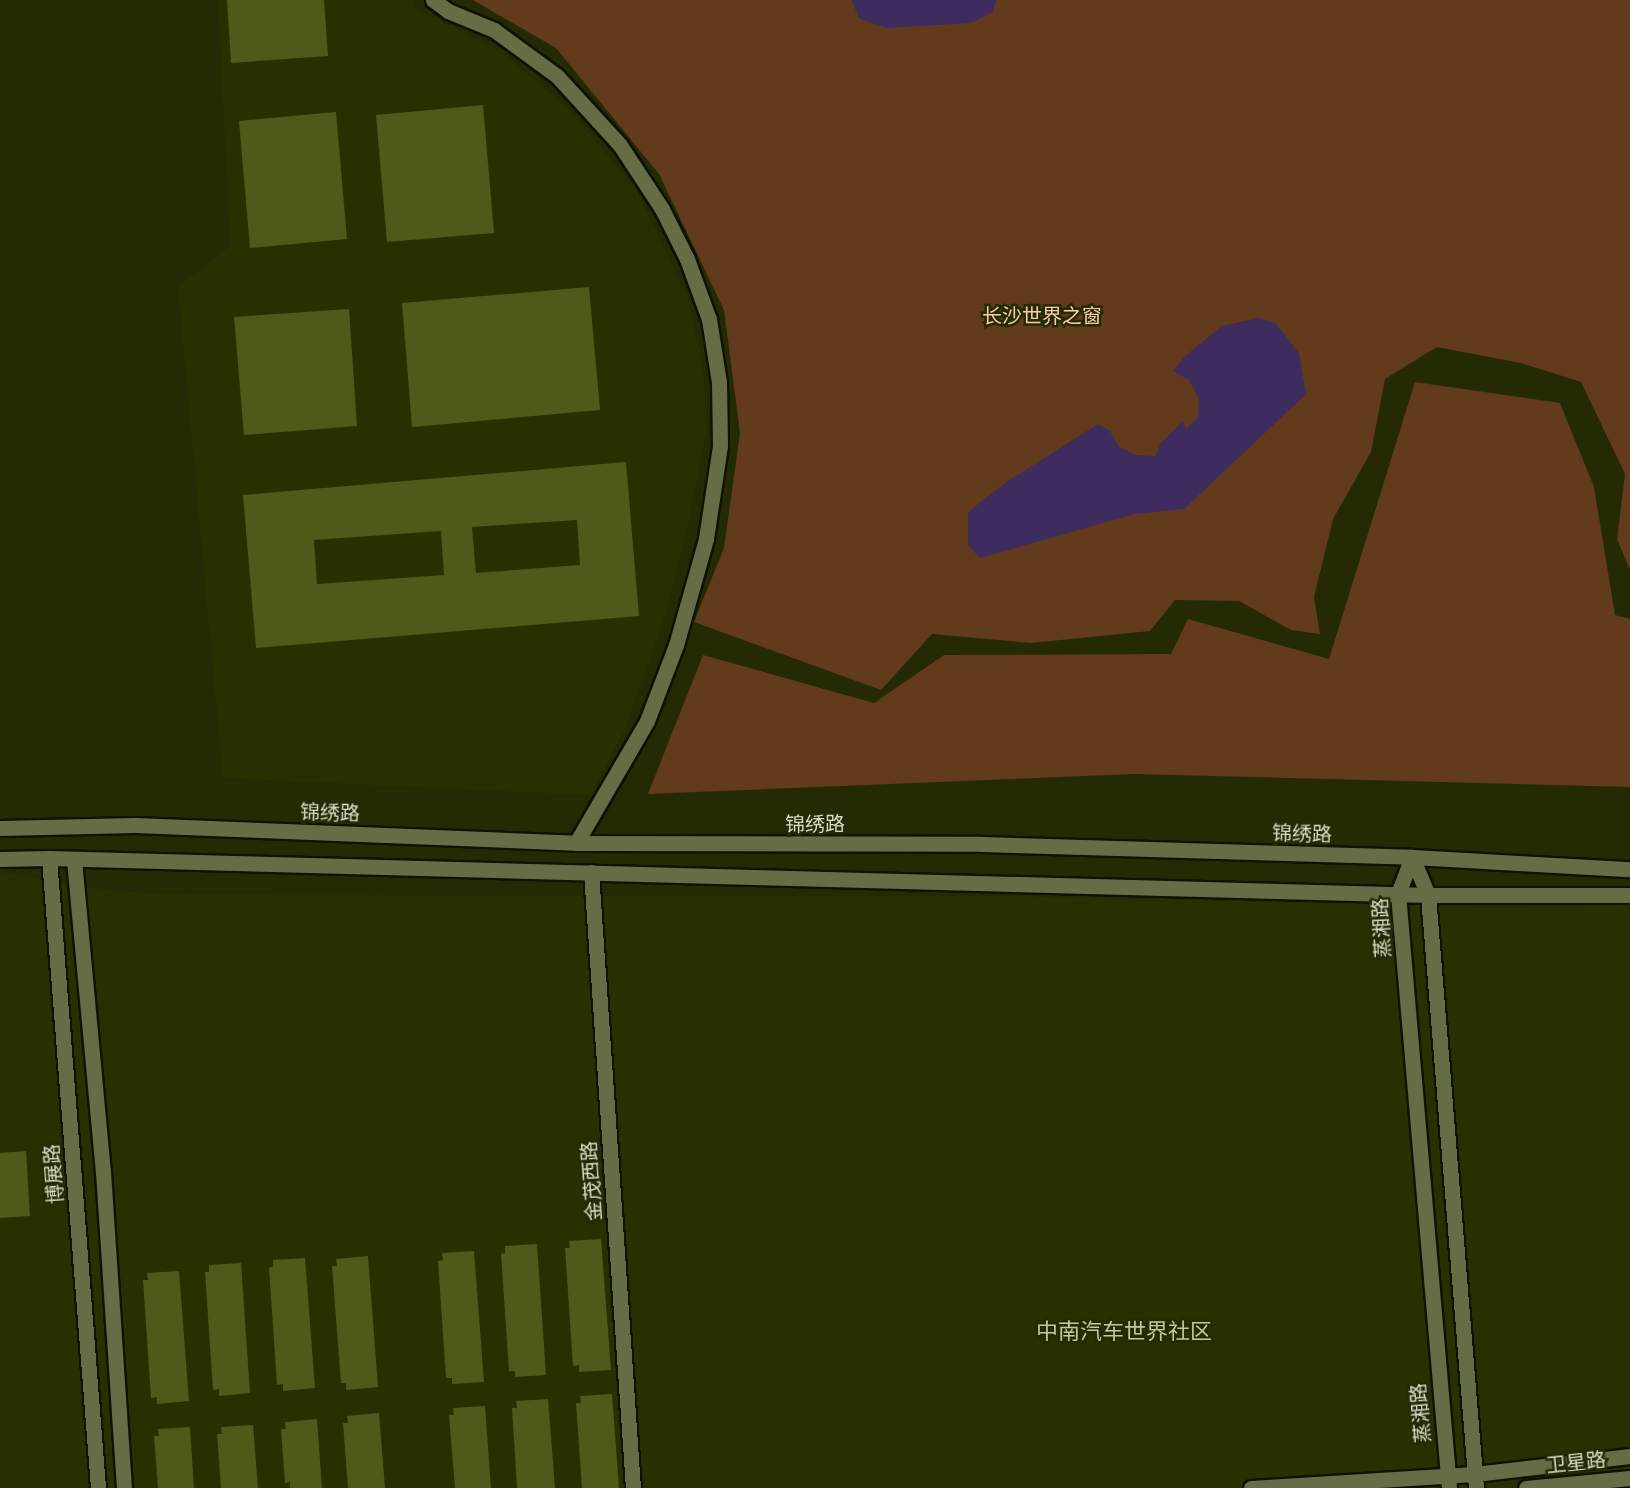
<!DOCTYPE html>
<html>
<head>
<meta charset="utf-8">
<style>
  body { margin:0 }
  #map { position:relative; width:1630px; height:1488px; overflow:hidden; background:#242a04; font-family:Quicksand,"Noto Sans SC",sans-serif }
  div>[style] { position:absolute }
  .built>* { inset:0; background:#293000 }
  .green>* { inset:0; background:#613b1b }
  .water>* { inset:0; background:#3e2c5e }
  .building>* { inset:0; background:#4e591a }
  .roads { filter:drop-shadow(2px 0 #0e1200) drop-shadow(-2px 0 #0e1200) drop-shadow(0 2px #0e1200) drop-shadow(0 -2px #0e1200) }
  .street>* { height:15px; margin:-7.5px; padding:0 7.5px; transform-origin:7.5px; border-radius:7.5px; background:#656d46 }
  .secondary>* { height:15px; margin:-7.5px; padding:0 7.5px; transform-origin:7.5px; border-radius:7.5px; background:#656d46 }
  span { translate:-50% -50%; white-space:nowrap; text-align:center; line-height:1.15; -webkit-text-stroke:5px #242a04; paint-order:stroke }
  .park-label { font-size:20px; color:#facca9 }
  .street-label { font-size:20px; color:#d7dcc7 }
  .quarter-label { font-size:22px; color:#bfc89e }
</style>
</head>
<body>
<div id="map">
  <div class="built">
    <div style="clip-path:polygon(218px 0,413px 0,414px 8px,500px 51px,568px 108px,637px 191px,688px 299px,703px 367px,707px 426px,685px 538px,663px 621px,624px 731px,591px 795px,223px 778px,178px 287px,230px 246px)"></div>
    <div style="clip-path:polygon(0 872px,114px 891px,189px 895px,1002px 896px,1494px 907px,1630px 905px,1630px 1488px,0 1488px)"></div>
  </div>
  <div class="green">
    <div style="clip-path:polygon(473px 0,1630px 0,1630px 570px,1617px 539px,1625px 474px,1581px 382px,1521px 363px,1437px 347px,1385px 379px,1371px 452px,1333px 519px,1314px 597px,1320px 634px,1291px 630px,1239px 601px,1175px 600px,1150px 631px,1031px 643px,932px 634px,881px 690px,694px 622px,724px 548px,740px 433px,724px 310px,659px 174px,556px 48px)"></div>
    <div style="clip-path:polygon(1415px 382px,1560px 403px,1594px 487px,1615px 615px,1630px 619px,1630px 787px,1134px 774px,648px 794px,703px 655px,874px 703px,944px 655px,1171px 654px,1188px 619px,1329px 659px)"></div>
  </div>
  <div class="water">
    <div style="clip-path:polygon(851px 0,996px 0,993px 12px,971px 23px,887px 28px,860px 19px)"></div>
    <div style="clip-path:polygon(1259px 318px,1275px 323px,1299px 353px,1306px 394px,1184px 509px,1134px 514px,980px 558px,968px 545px,968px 512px,1002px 485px,1098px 424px,1110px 431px,1118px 446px,1136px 455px,1156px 456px,1160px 444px,1183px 421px,1186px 429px,1198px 418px,1199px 399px,1189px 380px,1173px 371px,1184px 357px,1222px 326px)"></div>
  </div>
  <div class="building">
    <div style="clip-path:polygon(227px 0,324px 0,328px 56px,231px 63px)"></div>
    <div style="clip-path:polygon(483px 105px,494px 233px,387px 242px,376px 115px)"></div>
    <div style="clip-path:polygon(336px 112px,347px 239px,250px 248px,239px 121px)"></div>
    <div style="clip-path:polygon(589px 287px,600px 410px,412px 427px,402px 303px)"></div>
    <div style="clip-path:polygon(349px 309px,357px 426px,244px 435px,234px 317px)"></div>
    <div style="clip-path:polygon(evenodd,626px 462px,639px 616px,256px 648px,243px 495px,626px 462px,577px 520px,580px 565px,476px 573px,472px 527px,577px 520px,626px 462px,441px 531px,444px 575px,317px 584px,314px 540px,441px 531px)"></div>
    <div style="clip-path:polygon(26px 1151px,30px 1216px,0 1218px,0 1153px)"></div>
    <div style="clip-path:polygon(601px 1239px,611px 1370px,579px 1372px,579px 1365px,573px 1366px,565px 1248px,570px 1248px,569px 1241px)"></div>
    <div style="clip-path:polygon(537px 1244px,546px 1375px,515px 1377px,515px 1371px,509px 1371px,501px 1254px,505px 1253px,505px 1246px)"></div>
    <div style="clip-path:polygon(474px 1251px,484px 1382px,452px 1384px,452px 1378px,446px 1378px,438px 1261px,443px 1260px,442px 1253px)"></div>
    <div style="clip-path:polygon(368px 1256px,378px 1387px,346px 1390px,346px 1383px,341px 1383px,332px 1266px,337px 1266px,336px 1259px)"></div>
    <div style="clip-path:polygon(305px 1258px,315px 1388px,283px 1391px,283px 1384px,277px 1385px,269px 1267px,273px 1267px,273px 1260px)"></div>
    <div style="clip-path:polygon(241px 1263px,250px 1393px,219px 1396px,219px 1389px,213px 1390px,205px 1272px,209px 1272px,209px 1265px)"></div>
    <div style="clip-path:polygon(179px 1271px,189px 1401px,157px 1404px,157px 1397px,151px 1398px,143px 1280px,148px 1280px,147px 1273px)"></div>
    <div style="clip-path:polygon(612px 1394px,619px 1488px,582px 1488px,576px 1403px,581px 1403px,580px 1396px)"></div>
    <div style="clip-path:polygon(548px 1399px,555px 1488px,517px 1488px,512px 1408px,517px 1408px,516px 1401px)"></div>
    <div style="clip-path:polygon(485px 1406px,491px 1488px,455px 1488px,449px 1415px,454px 1415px,453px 1408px)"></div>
    <div style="clip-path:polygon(379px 1413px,385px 1488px,348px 1488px,343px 1423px,348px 1423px,347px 1416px)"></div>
    <div style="clip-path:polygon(317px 1419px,322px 1488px,290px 1488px,290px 1482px,285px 1483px,281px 1429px,286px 1429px,285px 1422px)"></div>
    <div style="clip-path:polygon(253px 1425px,258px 1488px,221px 1488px,217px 1434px,222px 1434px,221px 1427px)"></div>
    <div style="clip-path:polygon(190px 1427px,194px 1488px,158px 1488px,154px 1436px,159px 1436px,158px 1429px)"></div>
  </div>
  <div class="roads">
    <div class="street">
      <div style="left:433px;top:0;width:19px;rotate:36deg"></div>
      <div style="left:448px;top:11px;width:50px;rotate:22.4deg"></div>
      <div style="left:494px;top:30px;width:78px;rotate:36.1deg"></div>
      <div style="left:557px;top:76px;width:93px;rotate:47.6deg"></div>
      <div style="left:620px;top:145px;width:77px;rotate:56.7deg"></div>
      <div style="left:662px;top:209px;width:56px;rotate:63.4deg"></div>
      <div style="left:687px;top:259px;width:64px;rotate:69.9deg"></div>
      <div style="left:709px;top:319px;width:64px;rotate:81deg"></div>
      <div style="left:719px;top:382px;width:64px;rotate:89.1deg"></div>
      <div style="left:720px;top:446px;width:94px;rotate:98.6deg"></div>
      <div style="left:706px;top:539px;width:110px;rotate:105.8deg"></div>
      <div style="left:676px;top:645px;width:81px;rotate:110.9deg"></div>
      <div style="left:647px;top:721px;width:141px;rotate:120.2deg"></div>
      <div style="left:591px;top:872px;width:617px;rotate:86.1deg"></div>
    </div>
    <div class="secondary">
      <div style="left:0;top:828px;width:135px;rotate:-1.3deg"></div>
      <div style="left:135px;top:825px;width:441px;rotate:2.3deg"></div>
      <div style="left:576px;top:843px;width:405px;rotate:0.1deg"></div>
      <div style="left:981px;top:844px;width:431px;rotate:1.7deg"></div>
      <div style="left:1412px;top:857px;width:218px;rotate:3.2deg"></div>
      <div style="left:1412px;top:857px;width:41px;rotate:67.2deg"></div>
      <div style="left:1428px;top:895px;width:595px;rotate:85.37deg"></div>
      <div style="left:1412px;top:857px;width:40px;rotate:111deg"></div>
      <div style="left:1398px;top:894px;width:596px;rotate:85.09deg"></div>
      <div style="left:49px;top:858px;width:632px;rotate:85.55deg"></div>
      <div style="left:0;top:859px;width:49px;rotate:-1.2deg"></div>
      <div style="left:49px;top:858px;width:1379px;rotate:1.54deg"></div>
      <div style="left:1428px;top:895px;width:202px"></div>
      <div style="left:74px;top:860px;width:313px;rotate:84.7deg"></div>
      <div style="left:103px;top:1172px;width:317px;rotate:86.2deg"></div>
      <div style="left:1251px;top:1488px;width:224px;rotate:-3.6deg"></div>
      <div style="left:1475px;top:1474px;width:156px;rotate:-6.6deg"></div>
      <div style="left:1526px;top:1488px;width:104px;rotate:-5.5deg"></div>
    </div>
  </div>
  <div class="park-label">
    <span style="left:1042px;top:315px">长沙世界之窗</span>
  </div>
  <div class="street-label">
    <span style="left:330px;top:812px;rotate:2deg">锦绣路</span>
    <span style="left:815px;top:823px">锦绣路</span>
    <span style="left:1302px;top:833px;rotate:2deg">锦绣路</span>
    <span style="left:1381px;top:928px;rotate:-93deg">蒸湘路</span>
    <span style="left:53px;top:1174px;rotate:-94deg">博展路</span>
    <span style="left:591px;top:1181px;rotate:-94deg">金茂西路</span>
    <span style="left:1420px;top:1413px;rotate:-95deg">蒸湘路</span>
    <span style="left:1576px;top:1462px;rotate:-6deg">卫星路</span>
  </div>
  <div class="quarter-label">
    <span style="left:1124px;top:1332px">中南汽车世界社区</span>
  </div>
</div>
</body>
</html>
